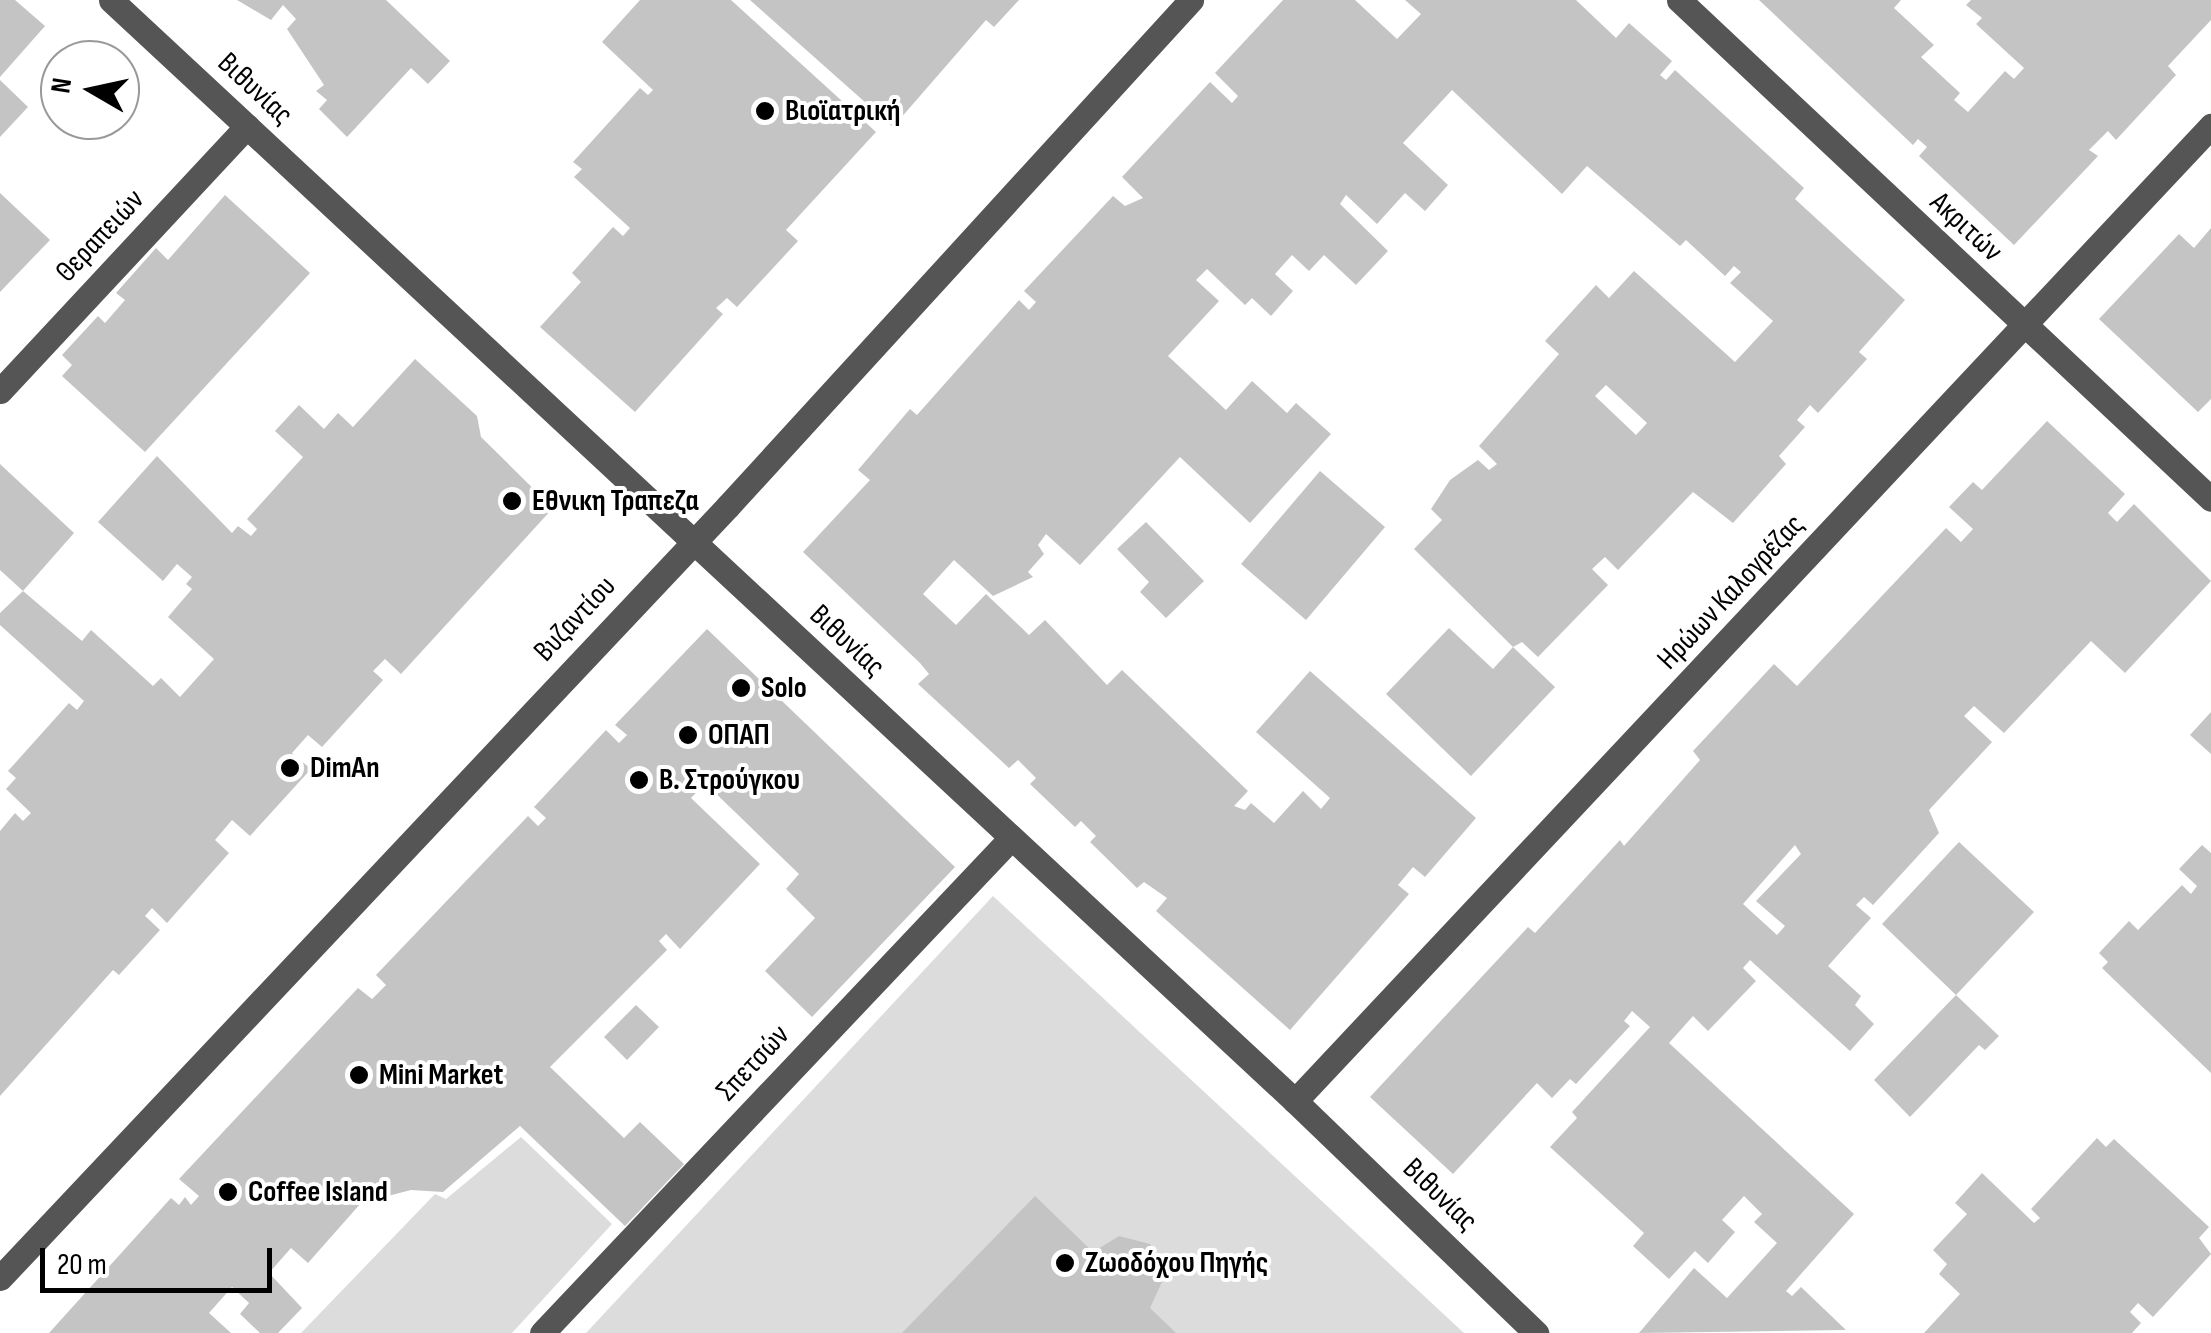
<!DOCTYPE html>
<html>
<head>
<meta charset="utf-8">
<style>
  body { margin:0 }
  #map { position:relative; width:2211px; height:1333px; overflow:hidden; background:#fff; font-family:"Sofia Sans Condensed",sans-serif }
  div>[style] { position:absolute }
  .green>* { inset:0; background:#dcdcdc }
  .building>* { inset:0; background:#c4c4c4 }
  .minor>* { height:25px; margin:-12.5px; padding:0 12.5px; transform-origin:12.5px; border-radius:12.5px; background:#555 }
  .dots>* { width:28px; height:28px; translate:-50% -50%; box-sizing:border-box; border:5px solid #fff; border-radius:50% }
  span { translate:-50% -50%; white-space:nowrap; text-align:center; line-height:1.15; -webkit-text-stroke:8px #fff; paint-order:stroke }
  .street-label { font-size:30px; color:#000 }
  .poi-label { font-size:30px; color:#000; font-weight:700 }
  .left { translate:0 -50%; text-align:left }
  .north { position:absolute; left:40px; top:40px; width:100px; height:100px; box-sizing:border-box; background:#fff; border:2px solid #999; border-radius:50%; rotate:279deg; font-size:28px; font-weight:700; line-height:40px; text-align:center; color:#000 }
  .north::after { content:''; display:block; margin:auto; width:35px; height:45px; background:#000; clip-path:polygon(50% 0,100% 100%,50% 72%,0 100%) }
  .scale { position:absolute; left:40px; top:1248px; width:232px; height:45px; box-sizing:border-box; border:5px solid #000; border-top:0; padding-left:12px; font-size:30px; line-height:35px; white-space:nowrap; color:#000; -webkit-text-stroke:8px #fff; paint-order:stroke }
</style>
</head>
<body>
<div id="map">
  <div class="green">
    <div style="clip-path:polygon(993px 896px,1464px 1333px,586px 1333px)"></div>
    <div style="clip-path:polygon(521px 1137px,612px 1224px,512px 1333px,301px 1333px,435px 1194px,446px 1199px)"></div>
  </div>
  <div class="building">
    <div style="clip-path:polygon(0 0,15px 0,45px 26px,0 77px)"></div>
    <div style="clip-path:polygon(237px 0,386px 0,450px 61px,428px 84px,411px 68px,347px 137px,319px 109px,327px 100px,316px 91px,324px 85px,287px 29px,296px 19px,283px 5px,271px 20px)"></div>
    <div style="clip-path:polygon(640px 0,731px 0,876px 132px,786px 230px,798px 241px,737px 307px,727px 298px,716px 308px,723px 314px,635px 412px,540px 327px,581px 282px,572px 273px,613px 227px,623px 236px,630px 228px,574px 177px,582px 169px,573px 162px,640px 88px,648px 95px,653px 90px,602px 42px)"></div>
    <div style="clip-path:polygon(750px 0,1019px 0,994px 27px,986px 20px,893px 127px)"></div>
    <div style="clip-path:polygon(evenodd,1283px 0,1355px 0,1397px 39px,1421px 14px,1405px 0,1576px 0,1616px 38px,1629px 23px,1672px 61px,1660px 75px,1666px 80px,1675px 70px,1804px 188px,1795px 199px,1905px 300px,1859px 352px,1867px 359px,1818px 413px,1810px 405px,1797px 420px,1805px 427px,1779px 456px,1786px 464px,1733px 523px,1693px 492px,1618px 570px,1605px 557px,1592px 569px,1608px 585px,1538px 657px,1522px 642px,1513px 647px,1555px 687px,1471px 776px,1386px 694px,1449px 628px,1493px 669px,1513px 647px,1414px 549px,1442px 520px,1431px 509px,1450px 480px,1478px 460px,1489px 470px,1497px 464px,1479px 446px,1559px 354px,1545px 341px,1596px 285px,1609px 298px,1634px 271px,1735px 362px,1773px 321px,1730px 283px,1741px 272px,1734px 266px,1725px 276px,1686px 240px,1680px 246px,1587px 166px,1562px 194px,1452px 90px,1403px 143px,1448px 185px,1425px 211px,1405px 193px,1377px 224px,1346px 195px,1340px 204px,1388px 251px,1356px 285px,1324px 255px,1309px 271px,1292px 255px,1275px 274px,1293px 291px,1271px 316px,1252px 298px,1245px 305px,1207px 269px,1196px 280px,1219px 301px,1168px 356px,1226px 410px,1252px 381px,1287px 413px,1296px 403px,1331px 434px,1250px 523px,1180px 457px,1080px 565px,1046px 534px,1038px 545px,1044px 554px,1028px 572px,1033px 577px,993px 596px,954px 560px,923px 594px,956px 625px,986px 594px,1029px 635px,1045px 620px,1107px 685px,1122px 670px,1248px 791px,1234px 806px,1245px 810px,1251px 803px,1274px 823px,1303px 791px,1321px 809px,1330px 798px,1256px 732px,1310px 671px,1476px 818px,1425px 877px,1413px 867px,1398px 885px,1409px 894px,1290px 1030px,1156px 911px,1167px 898px,1144px 882px,1137px 888px,1090px 842px,1096px 836px,1081px 821px,1075px 827px,1030px 784px,1036px 778px,1018px 760px,1009px 768px,918px 684px,929px 674px,920px 663px,803px 552px,870px 480px,858px 470px,910px 409px,917px 415px,1019px 300px,1029px 310px,1036px 302px,1024px 291px,1113px 196px,1125px 206px,1143px 198px,1122px 177px,1210px 82px,1232px 103px,1238px 96px,1215px 73px,1283px 0,1606px 385px,1647px 423px,1636px 435px,1595px 396px,1606px 385px)"></div>
    <div style="clip-path:polygon(1759px 0,1901px 0,1894px 8px,1934px 45px,1921px 57px,1960px 93px,1954px 100px,1968px 112px,2005px 71px,2014px 79px,2024px 68px,1976px 24px,1982px 18px,1966px 5px,1971px 0,2211px 0,2211px 20px,2168px 66px,2176px 75px,2116px 140px,2108px 131px,2089px 150px,2098px 156px,2014px 245px,1919px 156px,1927px 147px,1918px 139px,1913px 145px)"></div>
    <div style="clip-path:polygon(0 80px,28px 107px,0 137px)"></div>
    <div style="clip-path:polygon(0 193px,50px 240px,0 292px)"></div>
    <div style="clip-path:polygon(225px 195px,310px 273px,145px 452px,62px 376px,72px 365px,62px 355px,98px 316px,105px 323px,125px 300px,116px 293px,156px 248px,168px 260px)"></div>
    <div style="clip-path:polygon(2211px 228px,2211px 399px,2198px 412px,2099px 319px,2179px 234px,2194px 248px)"></div>
    <div style="clip-path:polygon(415px 359px,477px 416px,481px 437px,553px 508px,401px 674px,385px 659px,373px 671px,383px 680px,322px 747px,308px 735px,292px 753px,311px 769px,250px 836px,232px 820px,215px 840px,229px 853px,167px 923px,152px 908px,145px 916px,160px 930px,119px 975px,113px 970px,0 1096px,0 831px,15px 813px,23px 821px,31px 813px,6px 789px,16px 778px,8px 771px,69px 703px,77px 710px,84px 701px,0 625px,0 613px,23px 591px,82px 641px,91px 630px,153px 686px,161px 678px,180px 697px,214px 659px,168px 617px,192px 589px,186px 584px,192px 577px,177px 564px,163px 581px,98px 522px,157px 456px,232px 533px,238px 526px,251px 536px,257px 529px,247px 519px,303px 457px,275px 431px,299px 405px,324px 429px,338px 413px,353px 427px)"></div>
    <div style="clip-path:polygon(evenodd,2047px 421px,2125px 494px,2108px 513px,2117px 522px,2134px 504px,2211px 581px,2125px 673px,2091px 641px,2004px 733px,1974px 706px,1964px 716px,1992px 742px,1929px 810px,1939px 833px,1873px 905px,1864px 897px,1856px 905px,1871px 918px,1828px 966px,1861px 996px,1855px 1005px,1874px 1024px,1850px 1051px,1750px 960px,1743px 968px,1756px 981px,1708px 1031px,1693px 1016px,1669px 1043px,1854px 1214px,1786px 1291px,1792px 1296px,1801px 1287px,1846px 1330px,1639px 1333px,1694px 1268px,1727px 1298px,1777px 1243px,1754px 1222px,1762px 1214px,1744px 1196px,1722px 1220px,1735px 1232px,1708px 1263px,1695px 1251px,1669px 1279px,1633px 1246px,1644px 1233px,1550px 1147px,1577px 1118px,1572px 1112px,1650px 1027px,1632px 1011px,1624px 1021px,1630px 1026px,1576px 1084px,1570px 1079px,1552px 1098px,1537px 1083px,1453px 1174px,1370px 1097px,1528px 927px,1535px 933px,1620px 840px,1624px 846px,1700px 760px,1693px 751px,1774px 664px,1797px 686px,1946px 528px,1961px 542px,1973px 529px,1949px 507px,1973px 482px,1982px 490px,2047px 421px,1795px 845px,1801px 854px,1756px 901px,1785px 926px,1777px 935px,1743px 904px,1795px 845px)"></div>
    <div style="clip-path:polygon(0 464px,74px 533px,23px 591px,0 570px)"></div>
    <div style="clip-path:polygon(1320px 471px,1385px 527px,1306px 620px,1241px 564px)"></div>
    <div style="clip-path:polygon(1146px 522px,1204px 581px,1166px 618px,1140px 592px,1149px 582px,1117px 549px)"></div>
    <div style="clip-path:polygon(707px 629px,955px 867px,812px 1017px,765px 971px,815px 918px,786px 889px,799px 874px,705px 783px,691px 798px,760px 864px,680px 949px,666px 934px,659px 941px,667px 950px,550px 1067px,624px 1138px,640px 1122px,684px 1164px,625px 1226px,520px 1126px,443px 1192px,411px 1190px,361px 1203px,308px 1263px,291px 1248px,269px 1273px,302px 1308px,278px 1333px,260px 1333px,240px 1314px,249px 1303px,232px 1287px,209px 1313px,231px 1333px,49px 1333px,171px 1198px,179px 1205px,185px 1197px,191px 1205px,199px 1196px,179px 1179px,358px 988px,372px 999px,386px 985px,376px 975px,528px 816px,538px 826px,546px 818px,534px 807px,606px 730px,619px 743px,627px 735px,615px 725px)"></div>
    <div style="clip-path:polygon(2211px 712px,2211px 754px,2190px 735px)"></div>
    <div style="clip-path:polygon(1959px 842px,2034px 912px,1956px 995px,1999px 1036px,1985px 1050px,1979px 1045px,1910px 1117px,1874px 1080px,1956px 995px,1882px 924px)"></div>
    <div style="clip-path:polygon(2202px 845px,2211px 853px,2211px 1073px,2102px 968px,2108px 962px,2099px 953px,2129px 921px,2138px 930px,2182px 885px,2191px 894px,2197px 886px,2179px 869px)"></div>
    <div style="clip-path:polygon(636px 1005px,659px 1027px,627px 1060px,604px 1037px)"></div>
    <div style="clip-path:polygon(2097px 1138px,2106px 1147px,2114px 1139px,2209px 1227px,2199px 1238px,2211px 1254px,2153px 1317px,2138px 1303px,2130px 1312px,2141px 1323px,2132px 1333px,1924px 1333px,1960px 1294px,1939px 1274px,1947px 1264px,1933px 1250px,1967px 1214px,1955px 1203px,1982px 1173px,2034px 1223px,2040px 1218px,2031px 1209px)"></div>
    <div style="clip-path:polygon(1035px 1196px,1093px 1252px,1119px 1236px,1150px 1244px,1166px 1273px,1150px 1308px,1176px 1333px,902px 1333px)"></div>
  </div>
  <div class="minor">
    <div style="left:111px;top:0;width:1617px;rotate:42.92deg"></div>
    <div style="left:1295px;top:1101px;width:335px;rotate:43.9deg"></div>
    <div style="left:1679px;top:0;width:729px;rotate:43.17deg"></div>
    <div style="left:0;top:391px;width:362px;rotate:-47deg"></div>
    <div style="left:1295px;top:1101px;width:1338px;rotate:-46.79deg"></div>
    <div style="left:0;top:1278px;width:1061px;rotate:-46.68deg"></div>
    <div style="left:728px;top:506px;width:686px;rotate:-47.54deg"></div>
    <div style="left:542px;top:1333px;width:682px;rotate:-46.54deg"></div>
  </div>
  <div class="dots">
    <div style="left:765px;top:111px;background:#000"></div>
    <div style="left:512px;top:501px;background:#000"></div>
    <div style="left:741px;top:688px;background:#000"></div>
    <div style="left:688px;top:735px;background:#000"></div>
    <div style="left:290px;top:768px;background:#000"></div>
    <div style="left:639px;top:780px;background:#000"></div>
    <div style="left:359px;top:1075px;background:#000"></div>
    <div style="left:228px;top:1192px;background:#000"></div>
    <div style="left:1065px;top:1263px;background:#000"></div>
  </div>
  <div class="street-label">
    <span style="left:255px;top:89px;rotate:43deg">Βιθυνίας</span>
    <span style="left:1966px;top:227px;rotate:43deg">Ακριτών</span>
    <span style="left:100px;top:236px;rotate:-47deg">Θεραπειών</span>
    <span style="left:1731px;top:592px;rotate:-47deg">Ηρώων Καλογρέζας</span>
    <span style="left:575px;top:619px;rotate:-47deg">Βυζαντίου</span>
    <span style="left:847px;top:641px;rotate:43deg">Βιθυνίας</span>
    <span style="left:753px;top:1063px;rotate:-47deg">Σπετσών</span>
    <span style="left:1440px;top:1195px;rotate:44deg">Βιθυνίας</span>
  </div>
  <div class="poi-label">
    <span class="left" style="left:785px;top:111px">Βιοϊατρική</span>
    <span class="left" style="left:532px;top:501px">Εθνικη Τραπεζα</span>
    <span class="left" style="left:761px;top:688px">Solo</span>
    <span class="left" style="left:708px;top:735px">ΟΠΑΠ</span>
    <span class="left" style="left:310px;top:768px">DimAn</span>
    <span class="left" style="left:659px;top:780px">Β. Στρούγκου</span>
    <span class="left" style="left:379px;top:1075px">Mini Market</span>
    <span class="left" style="left:248px;top:1192px">Coffee Island</span>
    <span class="left" style="left:1085px;top:1263px">Ζωοδόχου Πηγής</span>
  </div>
  <div class="north">N</div>
  <div class="scale">20 m</div>
</div>
</body>
</html>
